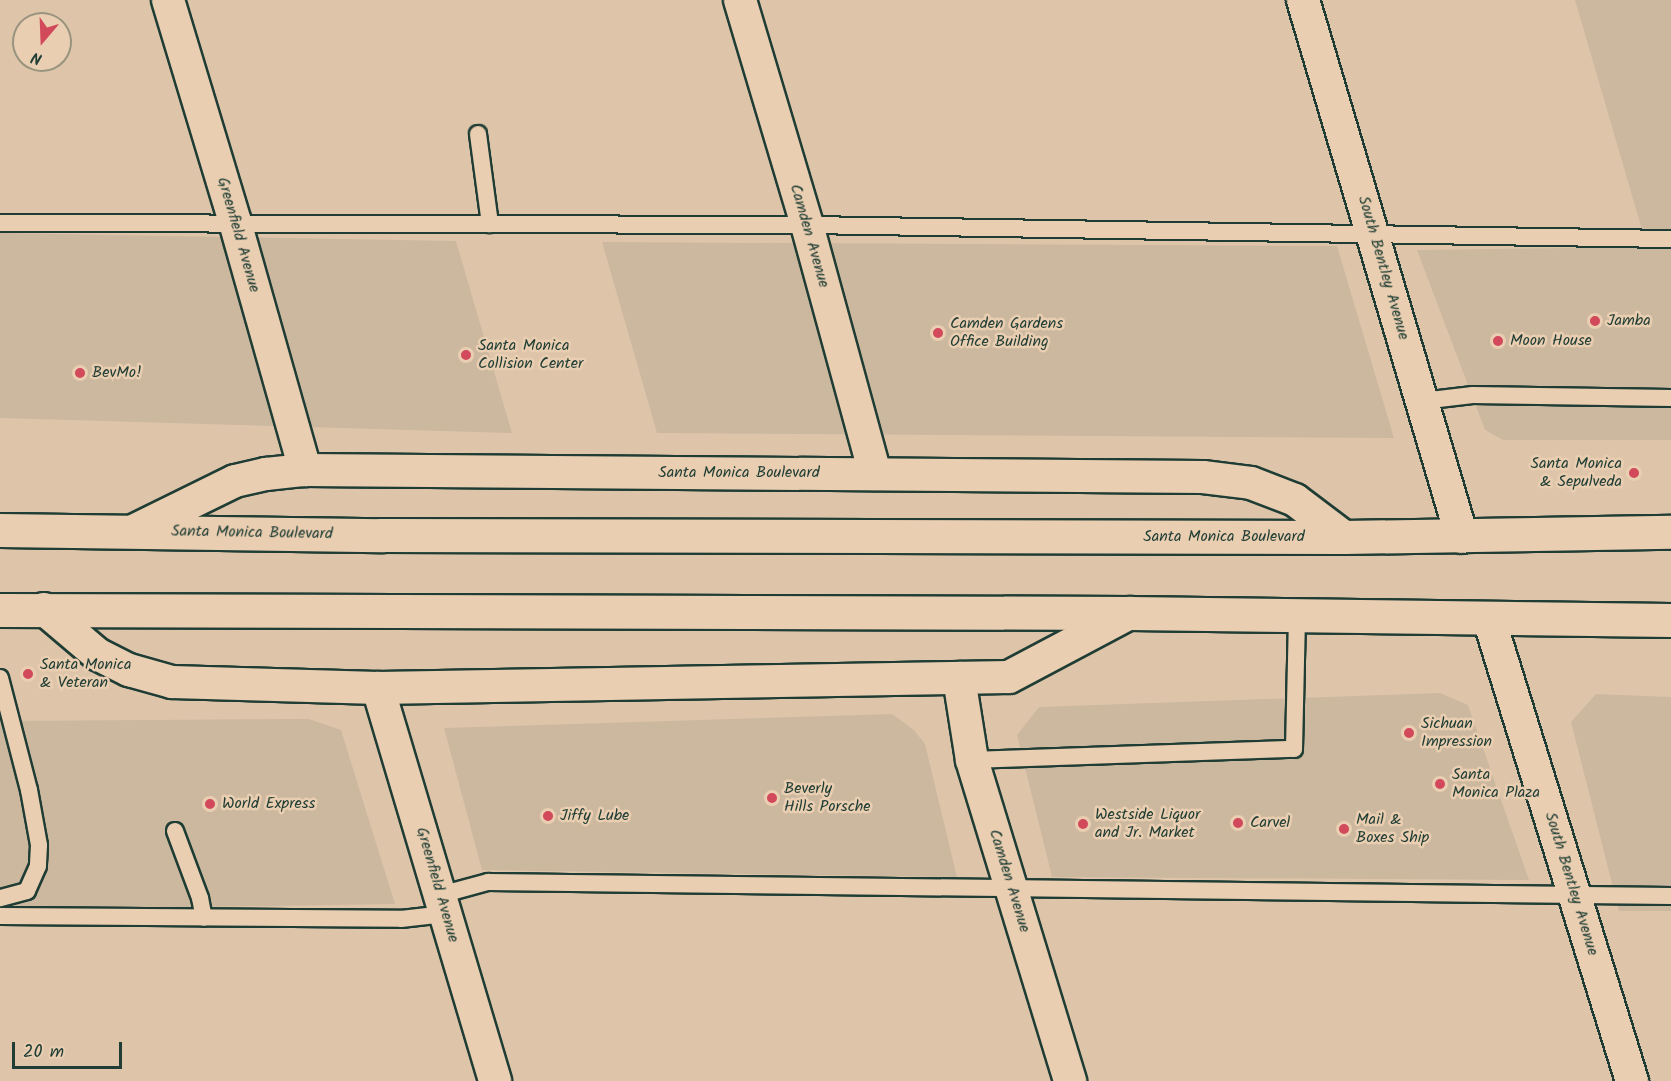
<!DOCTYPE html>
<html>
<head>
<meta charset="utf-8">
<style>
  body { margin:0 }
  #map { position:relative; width:1671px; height:1081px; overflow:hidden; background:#dec5aa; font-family:Kalam,sans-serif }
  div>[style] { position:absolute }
  .built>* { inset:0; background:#ccb89f }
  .roads { filter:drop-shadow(2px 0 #1f3d34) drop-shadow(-2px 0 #1f3d34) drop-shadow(0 2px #1f3d34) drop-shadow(0 -2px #1f3d34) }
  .lane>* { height:16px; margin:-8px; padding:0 8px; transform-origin:8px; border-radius:8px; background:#eaceb1 }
  .street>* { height:32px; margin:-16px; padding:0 16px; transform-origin:16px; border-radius:16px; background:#eaceb1 }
  .primary>* { height:33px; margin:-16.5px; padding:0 16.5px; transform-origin:16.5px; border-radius:16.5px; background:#eaceb1 }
  .dots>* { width:16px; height:16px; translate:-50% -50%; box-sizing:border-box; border:3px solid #eaceb1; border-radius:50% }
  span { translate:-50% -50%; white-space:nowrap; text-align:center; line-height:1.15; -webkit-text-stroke:5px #eaceb1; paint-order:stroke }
  .street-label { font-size:16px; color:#1f3d34 }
  .poi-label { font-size:16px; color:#1f3d34 }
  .left { translate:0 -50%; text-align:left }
  .right { translate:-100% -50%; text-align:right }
  .north { position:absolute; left:12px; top:12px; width:60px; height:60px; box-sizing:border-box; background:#eaceb1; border:2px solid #99947f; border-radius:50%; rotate:199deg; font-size:16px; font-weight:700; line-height:24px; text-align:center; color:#1f3d34 }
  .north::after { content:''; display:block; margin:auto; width:21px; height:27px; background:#d1495b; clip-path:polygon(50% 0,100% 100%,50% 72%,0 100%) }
  .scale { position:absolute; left:12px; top:1042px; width:110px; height:27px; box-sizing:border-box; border:3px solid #1f3d34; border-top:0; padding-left:8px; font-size:18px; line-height:21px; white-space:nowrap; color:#1f3d34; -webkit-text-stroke:4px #eaceb1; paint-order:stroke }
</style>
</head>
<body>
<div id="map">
  <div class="built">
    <div style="clip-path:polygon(1575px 0,1671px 0,1671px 440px,1503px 440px,1485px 430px,1417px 250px,1647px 247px)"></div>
    <div style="clip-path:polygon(0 233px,456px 241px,512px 433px,0 418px)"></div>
    <div style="clip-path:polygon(602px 242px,1337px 246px,1394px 438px,657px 433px)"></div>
    <div style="clip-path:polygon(1440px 693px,1468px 705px,1529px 880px,1052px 877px,1017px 735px,1039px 707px)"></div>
    <div style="clip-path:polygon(1596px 694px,1671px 697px,1671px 911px,1619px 911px,1571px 722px)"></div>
    <div style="clip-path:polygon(892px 714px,914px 730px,925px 744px,957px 877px,482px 870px,444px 728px)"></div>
    <div style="clip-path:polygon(309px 719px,341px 730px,395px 904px,0 910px,0 721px)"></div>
  </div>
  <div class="roads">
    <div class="lane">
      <div style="left:478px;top:134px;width:91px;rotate:82.4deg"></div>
      <div style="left:0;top:223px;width:807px;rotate:0.14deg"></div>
      <div style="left:807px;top:225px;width:864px;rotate:0.93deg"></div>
      <div style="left:1422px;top:401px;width:51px;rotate:-6.7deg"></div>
      <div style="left:1473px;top:395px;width:198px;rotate:0.9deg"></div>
      <div style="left:0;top:678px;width:116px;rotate:75.5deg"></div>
      <div style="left:29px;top:790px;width:56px;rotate:79.7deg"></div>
      <div style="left:39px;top:845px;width:21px;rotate:93deg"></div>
      <div style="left:38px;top:866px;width:27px;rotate:114deg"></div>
      <div style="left:27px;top:891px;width:28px;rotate:165deg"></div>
      <div style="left:972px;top:760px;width:322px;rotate:-2deg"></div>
      <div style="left:1294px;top:749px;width:135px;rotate:-88.7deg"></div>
      <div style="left:175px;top:831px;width:72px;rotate:69.5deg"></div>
      <div style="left:200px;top:898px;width:20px;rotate:79deg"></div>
      <div style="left:440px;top:895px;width:50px;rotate:-15.2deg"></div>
      <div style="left:488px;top:882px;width:1183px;rotate:0.68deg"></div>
      <div style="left:0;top:916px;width:401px;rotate:0.4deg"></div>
      <div style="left:401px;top:919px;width:44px;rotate:-6.5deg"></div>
    </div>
    <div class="street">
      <div style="left:168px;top:0;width:232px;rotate:73.2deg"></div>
      <div style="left:235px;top:222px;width:258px;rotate:74.2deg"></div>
      <div style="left:740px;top:0;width:235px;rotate:73.4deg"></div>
      <div style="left:807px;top:225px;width:258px;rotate:74.7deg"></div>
      <div style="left:1303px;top:0;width:560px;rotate:73.51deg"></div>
      <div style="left:131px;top:532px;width:116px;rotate:-26.1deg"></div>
      <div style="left:235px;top:481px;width:32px;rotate:-13deg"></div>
      <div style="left:266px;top:474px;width:39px;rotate:-6deg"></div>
      <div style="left:305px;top:470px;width:898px;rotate:0.45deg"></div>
      <div style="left:1203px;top:477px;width:48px;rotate:7.1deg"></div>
      <div style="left:1251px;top:483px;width:47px;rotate:21.1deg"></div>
      <div style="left:1295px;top:500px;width:61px;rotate:37.1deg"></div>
      <div style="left:44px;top:609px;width:70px;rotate:40.3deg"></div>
      <div style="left:97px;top:654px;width:36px;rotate:27deg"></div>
      <div style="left:129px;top:670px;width:45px;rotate:15.6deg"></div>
      <div style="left:172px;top:682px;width:206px;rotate:1.7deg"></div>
      <div style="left:378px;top:688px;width:631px;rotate:-1deg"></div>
      <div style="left:1009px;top:677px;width:137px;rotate:-27.9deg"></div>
      <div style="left:1489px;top:619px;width:484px;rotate:72.8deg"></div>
      <div style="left:959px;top:678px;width:83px;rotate:81deg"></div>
      <div style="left:972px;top:760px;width:336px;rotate:73deg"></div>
      <div style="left:378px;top:688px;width:410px;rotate:73.4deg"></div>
    </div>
    <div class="primary">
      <div style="left:0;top:530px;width:381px;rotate:0.8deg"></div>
      <div style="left:381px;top:535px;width:963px;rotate:0.12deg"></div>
      <div style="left:1344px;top:537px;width:327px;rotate:-0.9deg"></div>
      <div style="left:0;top:610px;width:1130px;rotate:0.15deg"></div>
      <div style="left:1130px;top:613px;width:541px;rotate:0.74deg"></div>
    </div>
  </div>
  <div class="dots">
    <div style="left:1595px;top:321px;background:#d1495b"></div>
    <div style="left:938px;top:333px;background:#d1495b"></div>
    <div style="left:1498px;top:341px;background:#d1495b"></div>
    <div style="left:466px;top:355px;background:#d1495b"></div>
    <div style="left:80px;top:373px;background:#d1495b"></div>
    <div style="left:1634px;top:473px;background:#d1495b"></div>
    <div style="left:28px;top:674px;background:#d1495b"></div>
    <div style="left:1409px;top:733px;background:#d1495b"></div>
    <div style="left:1440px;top:784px;background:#d1495b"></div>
    <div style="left:772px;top:798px;background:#d1495b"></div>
    <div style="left:210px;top:804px;background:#d1495b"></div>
    <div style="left:548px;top:816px;background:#d1495b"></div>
    <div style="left:1238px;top:823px;background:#d1495b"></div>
    <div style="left:1083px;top:824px;background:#d1495b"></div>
    <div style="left:1344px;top:829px;background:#d1495b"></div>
  </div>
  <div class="street-label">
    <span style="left:238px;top:235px;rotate:74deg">Greenfield Avenue</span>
    <span style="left:809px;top:236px;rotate:74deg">Camden Avenue</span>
    <span style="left:1383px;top:268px;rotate:74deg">South Bentley Avenue</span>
    <span style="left:739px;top:473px">Santa Monica Boulevard</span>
    <span style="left:252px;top:533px;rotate:1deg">Santa Monica Boulevard</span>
    <span style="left:1224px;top:537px">Santa Monica Boulevard</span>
    <span style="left:1009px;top:881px;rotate:73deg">Camden Avenue</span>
    <span style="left:1571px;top:884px;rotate:73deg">South Bentley Avenue</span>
    <span style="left:437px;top:885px;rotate:74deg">Greenfield Avenue</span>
  </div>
  <div class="poi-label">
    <span class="left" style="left:1607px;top:321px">Jamba</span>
    <span class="left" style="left:950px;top:333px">Camden Gardens<br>Office Building</span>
    <span class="left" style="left:1510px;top:341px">Moon House</span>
    <span class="left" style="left:478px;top:355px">Santa Monica<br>Collision Center</span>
    <span class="left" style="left:92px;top:373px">BevMo!</span>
    <span class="right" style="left:1622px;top:473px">Santa Monica<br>&amp; Sepulveda</span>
    <span class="left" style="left:40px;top:674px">Santa Monica<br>&amp; Veteran</span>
    <span class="left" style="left:1421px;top:733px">Sichuan<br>Impression</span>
    <span class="left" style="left:1452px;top:784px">Santa<br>Monica Plaza</span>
    <span class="left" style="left:784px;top:798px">Beverly<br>Hills Porsche</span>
    <span class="left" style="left:222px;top:804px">World Express</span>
    <span class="left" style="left:1095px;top:824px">Westside Liquor<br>and Jr. Market</span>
    <span class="left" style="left:560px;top:816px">Jiffy Lube</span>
    <span class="left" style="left:1356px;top:829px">Mail &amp;<br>Boxes Ship</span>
    <span class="left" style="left:1250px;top:823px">Carvel</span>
  </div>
  <div class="north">N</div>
  <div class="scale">20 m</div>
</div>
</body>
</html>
